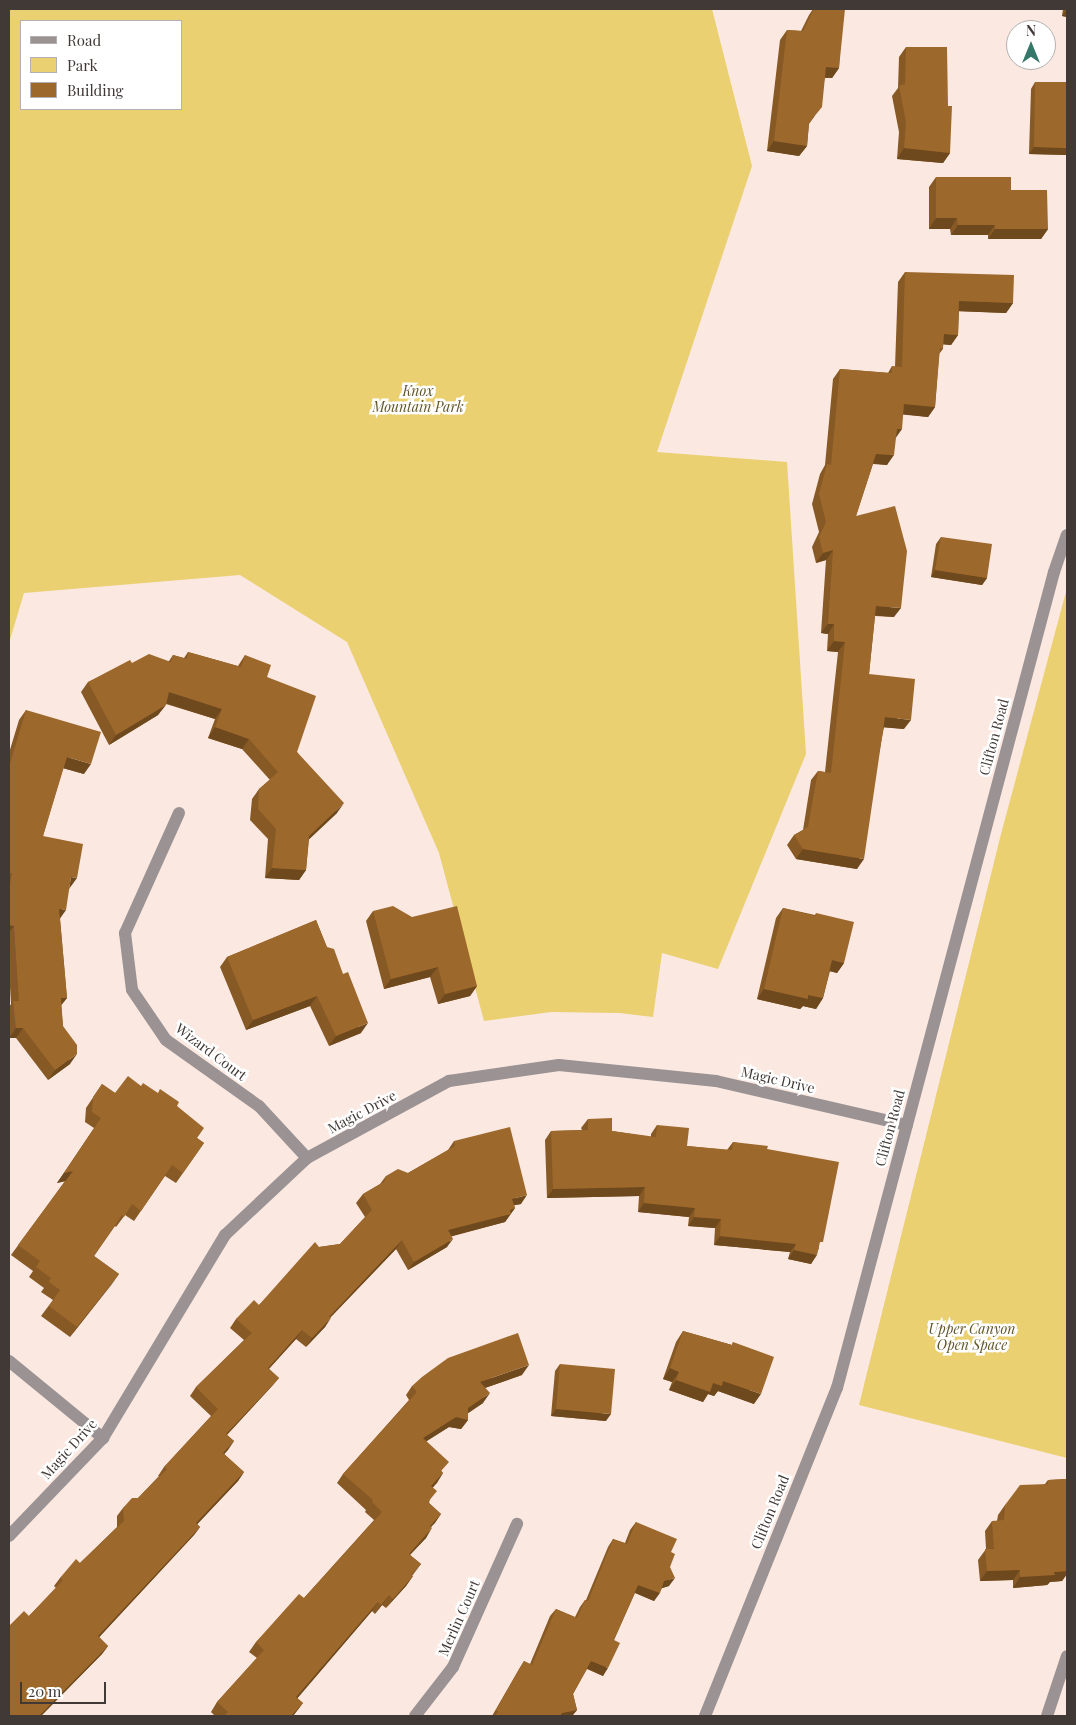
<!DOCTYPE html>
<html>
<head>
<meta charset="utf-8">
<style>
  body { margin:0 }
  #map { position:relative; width:1076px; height:1725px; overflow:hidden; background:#fbe8e1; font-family:"Playfair Display",serif }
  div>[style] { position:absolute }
  .green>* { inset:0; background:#ead070 }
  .minor>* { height:12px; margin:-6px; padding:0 6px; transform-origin:6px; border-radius:6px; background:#9b9293 }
  .wall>* { inset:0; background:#875925 }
  .shaded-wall>* { inset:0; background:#6e491e }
  .building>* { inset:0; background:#9d682b }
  span { translate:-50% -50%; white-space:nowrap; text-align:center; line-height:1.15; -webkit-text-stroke:5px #fff; paint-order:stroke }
  .park-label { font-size:14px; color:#61552a; font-style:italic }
  .street-label { font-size:14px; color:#403936 }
  .frame { position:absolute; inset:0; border:10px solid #403936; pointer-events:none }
  .legend { position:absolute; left:20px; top:20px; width:162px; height:90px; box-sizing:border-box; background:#fff; border:1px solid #b3b0af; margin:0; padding:6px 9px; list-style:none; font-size:15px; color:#403936 }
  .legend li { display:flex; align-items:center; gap:10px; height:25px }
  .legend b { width:25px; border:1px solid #b3b0af }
  .north { position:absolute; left:1006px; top:20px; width:50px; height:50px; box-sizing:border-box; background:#fff; border:1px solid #b3b0af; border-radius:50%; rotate:0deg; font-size:14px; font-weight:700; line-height:20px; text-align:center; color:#403936 }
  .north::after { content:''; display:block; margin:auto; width:18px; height:22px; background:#357768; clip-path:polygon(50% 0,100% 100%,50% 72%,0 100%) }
  .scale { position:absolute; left:20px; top:1682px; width:86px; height:22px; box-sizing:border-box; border:2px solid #403936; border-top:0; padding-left:6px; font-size:15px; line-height:18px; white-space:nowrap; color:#403936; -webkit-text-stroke:4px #fff; paint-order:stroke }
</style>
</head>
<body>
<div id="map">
  <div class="green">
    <div style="clip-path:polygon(evenodd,9px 9px,712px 9px,752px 166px,657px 452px,787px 462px,806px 754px,718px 969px,662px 953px,653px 1017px,619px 1013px,551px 1012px,484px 1021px,439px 853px,347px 642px,240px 575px,24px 593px,9px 643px,9px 9px,21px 21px,181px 21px,181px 109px,21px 109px,21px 21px)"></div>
    <div style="clip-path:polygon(1067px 588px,1067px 1458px,859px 1405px,1001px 834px)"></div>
  </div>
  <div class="minor">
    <div style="left:179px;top:813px;width:132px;rotate:114.2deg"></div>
    <div style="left:125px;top:933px;width:57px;rotate:83deg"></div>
    <div style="left:132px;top:990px;width:60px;rotate:55.8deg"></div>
    <div style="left:166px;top:1040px;width:114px;rotate:35.4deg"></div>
    <div style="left:259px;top:1106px;width:71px;rotate:47.3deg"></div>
    <div style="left:9px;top:1361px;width:122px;rotate:39.3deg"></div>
    <div style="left:9px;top:1536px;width:136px;rotate:-46.2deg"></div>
    <div style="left:103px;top:1438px;width:237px;rotate:-59deg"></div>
    <div style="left:225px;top:1235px;width:112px;rotate:-43.2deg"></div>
    <div style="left:307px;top:1158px;width:162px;rotate:-28.5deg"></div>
    <div style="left:449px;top:1081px;width:111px;rotate:-8.3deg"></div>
    <div style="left:559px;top:1065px;width:158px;rotate:5.8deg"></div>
    <div style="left:716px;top:1081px;width:196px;rotate:13deg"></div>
    <div style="left:415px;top:1716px;width:62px;rotate:-52.2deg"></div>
    <div style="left:453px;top:1667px;width:157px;rotate:-65.9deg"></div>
    <div style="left:705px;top:1716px;width:354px;rotate:-68.1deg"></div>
    <div style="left:837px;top:1388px;width:844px;rotate:-75.11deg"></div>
    <div style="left:1054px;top:572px;width:39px;rotate:-71deg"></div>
    <div style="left:1047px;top:1716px;width:63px;rotate:-71.6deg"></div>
  </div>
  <div class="wall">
    <div style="clip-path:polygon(813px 9px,842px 9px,839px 68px,832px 78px,825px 78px,814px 117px,809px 124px,807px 146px,799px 156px,767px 151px,780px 40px,787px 30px,801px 31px,809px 15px)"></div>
    <div style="clip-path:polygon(1063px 9px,1067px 9px,1067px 17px,1062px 16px)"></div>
    <div style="clip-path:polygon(906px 47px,948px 106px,950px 153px,943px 163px,897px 159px,899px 132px,892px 96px,898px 88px,899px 57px)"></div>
    <div style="clip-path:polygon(1035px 82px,1067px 155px,1029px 154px,1031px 89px)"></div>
    <div style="clip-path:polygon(936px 177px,1011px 190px,1048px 229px,1041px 239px,988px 239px,988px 235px,951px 235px,950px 229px,929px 229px,929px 187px)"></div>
    <div style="clip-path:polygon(905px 272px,1013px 303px,1006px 313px,959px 311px,958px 335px,951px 345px,943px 344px,943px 349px,939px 354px,935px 407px,928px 417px,903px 414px,887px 465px,873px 464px,856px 516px,894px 617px,875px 616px,869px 674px,904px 729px,884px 727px,857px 869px,796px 859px,787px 845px,794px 835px,803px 830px,811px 780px,818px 771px,825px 772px,838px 652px,827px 651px,828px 634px,821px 633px,826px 560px,816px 563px,812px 547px,819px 532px,812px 504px,820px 474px,825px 465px,833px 379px,840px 369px,888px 373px,892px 366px,895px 367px,898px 282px)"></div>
    <div style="clip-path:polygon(941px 537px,987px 578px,982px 585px,931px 577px,936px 544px)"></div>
    <div style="clip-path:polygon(188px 652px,238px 666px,245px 655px,267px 677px,297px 752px,337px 813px,309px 839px,306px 870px,299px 880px,265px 878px,268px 839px,250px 820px,252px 799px,259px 789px,270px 780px,242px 749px,208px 738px,215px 719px,166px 704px,158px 715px,109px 745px,81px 692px,88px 682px,132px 663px,169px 661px,173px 655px,184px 658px)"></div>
    <div style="clip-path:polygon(26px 710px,84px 774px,63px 768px,43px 836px,69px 888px,60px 918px,67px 998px,61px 1005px,63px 1026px,70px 1064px,48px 1080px,16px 1038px,9px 1038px,9px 1007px,11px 1004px,9px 970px,9px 753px,19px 720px)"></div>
    <div style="clip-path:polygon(783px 908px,815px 915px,816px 913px,844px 963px,837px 973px,830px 971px,823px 998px,816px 1009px,803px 1006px,800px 1009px,757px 999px,776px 918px)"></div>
    <div style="clip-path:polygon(373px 911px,477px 986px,470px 996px,438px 1004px,430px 977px,384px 989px,366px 921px)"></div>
    <div style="clip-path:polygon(316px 920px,361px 1033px,329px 1046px,310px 1006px,246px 1030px,220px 967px,227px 957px)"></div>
    <div style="clip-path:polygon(102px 1084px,115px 1093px,141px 1086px,177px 1106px,197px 1138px,204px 1143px,176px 1183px,165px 1176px,134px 1221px,125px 1215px,116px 1227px,115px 1226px,94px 1256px,119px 1274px,70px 1337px,41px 1316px,53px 1300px,41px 1292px,44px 1288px,29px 1277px,33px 1271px,11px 1255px,65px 1181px,57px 1183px,94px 1128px,85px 1122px,86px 1108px)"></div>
    <div style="clip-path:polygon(588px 1119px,612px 1131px,651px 1137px,651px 1134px,657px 1125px,687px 1146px,727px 1150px,733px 1142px,767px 1149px,819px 1248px,811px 1264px,788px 1259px,790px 1252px,714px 1245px,715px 1228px,688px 1226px,689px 1217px,638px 1212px,639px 1196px,547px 1198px,545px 1140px,551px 1131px,582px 1130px,581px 1128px)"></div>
    <div style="clip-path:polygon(454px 1141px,521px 1204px,514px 1205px,515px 1208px,505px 1222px,451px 1236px,447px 1247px,408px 1270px,396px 1249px,330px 1318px,325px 1327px,306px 1347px,296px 1339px,269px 1369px,279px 1378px,272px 1386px,227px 1435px,234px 1441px,224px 1454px,244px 1472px,238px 1481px,197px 1524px,200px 1527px,194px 1535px,99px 1637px,108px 1646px,102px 1654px,41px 1716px,9px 1716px,29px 1616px,56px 1588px,54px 1586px,60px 1578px,80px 1563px,117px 1527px,117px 1516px,123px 1508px,138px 1498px,159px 1476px,158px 1476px,164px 1467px,211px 1416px,190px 1396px,196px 1387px,244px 1340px,230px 1328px,236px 1319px,259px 1305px,319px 1247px,340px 1244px,365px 1217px,356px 1203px,363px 1194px,380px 1184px,386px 1176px,408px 1173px,448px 1150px)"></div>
    <div style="clip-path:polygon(683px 1331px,732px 1345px,733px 1342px,754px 1404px,718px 1391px,714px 1396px,708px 1394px,703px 1402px,669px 1390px,672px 1382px,663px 1379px,676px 1342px)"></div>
    <div style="clip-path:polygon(560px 1364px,606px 1421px,551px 1416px,555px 1371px)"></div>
    <div style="clip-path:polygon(522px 1375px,485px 1388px,483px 1403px,468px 1413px,468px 1420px,461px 1429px,449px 1427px,426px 1441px,442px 1472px,443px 1473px,433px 1487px,429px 1503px,441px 1514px,431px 1527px,426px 1538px,410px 1555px,421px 1564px,412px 1576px,413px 1576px,406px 1586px,386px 1608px,382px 1605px,375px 1614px,372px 1611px,297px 1698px,303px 1703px,293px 1716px,215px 1716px,211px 1712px,217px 1702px,257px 1658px,249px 1652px,256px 1642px,304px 1598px,374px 1520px,365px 1512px,366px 1510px,337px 1483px,343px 1474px,409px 1400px,406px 1395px,412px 1386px)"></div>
    <div style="clip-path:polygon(1067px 1479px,1067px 1574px,1062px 1581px,1050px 1582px,1047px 1585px,1013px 1588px,1013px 1580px,980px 1581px,978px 1560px,986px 1549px,985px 1531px,992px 1521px,997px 1521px,998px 1515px,1005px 1505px,1045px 1484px,1048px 1480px)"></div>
    <div style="clip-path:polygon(636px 1522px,671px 1552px,670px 1567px,669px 1586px,662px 1588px,654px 1601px,635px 1593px,614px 1640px,603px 1676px,587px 1669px,573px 1694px,577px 1710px,572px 1716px,492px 1716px,519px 1669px,524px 1661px,530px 1664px,550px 1616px,556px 1609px,575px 1617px,580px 1607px,585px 1600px,586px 1600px,608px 1547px,613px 1539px,625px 1543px,630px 1530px)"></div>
  </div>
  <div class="shaded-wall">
    <div style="clip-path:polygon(1067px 9px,1067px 17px,1062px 16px)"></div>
    <div style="clip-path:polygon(826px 67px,839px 68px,832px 78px,819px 77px)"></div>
    <div style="clip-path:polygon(774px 141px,807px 146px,799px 156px,767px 151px)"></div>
    <div style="clip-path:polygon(1034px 147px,1067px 148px,1067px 155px,1029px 154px)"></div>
    <div style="clip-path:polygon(904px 148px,950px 153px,943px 163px,897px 159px)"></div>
    <div style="clip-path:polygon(936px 218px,957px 218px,950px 229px,929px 229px)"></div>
    <div style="clip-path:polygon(958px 225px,995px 225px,988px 235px,951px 235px)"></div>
    <div style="clip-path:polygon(995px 229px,1048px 229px,1041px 239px,988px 239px)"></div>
    <div style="clip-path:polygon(959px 301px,1013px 303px,1006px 313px,952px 311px)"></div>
    <div style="clip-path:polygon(944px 334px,958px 335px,951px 345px,937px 344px)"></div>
    <div style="clip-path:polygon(904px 404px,935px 407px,928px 417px,897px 414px)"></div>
    <div style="clip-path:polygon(897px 429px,902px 429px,895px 439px)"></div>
    <div style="clip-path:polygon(876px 454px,894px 455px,887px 465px,869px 463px)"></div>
    <div style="clip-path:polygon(833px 550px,826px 560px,816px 563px,823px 553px)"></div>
    <div style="clip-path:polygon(935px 570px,987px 578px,982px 585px,931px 577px)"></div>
    <div style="clip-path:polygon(876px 606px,901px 608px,894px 617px,870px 615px)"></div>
    <div style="clip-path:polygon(828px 624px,834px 624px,828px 634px,821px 633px)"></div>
    <div style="clip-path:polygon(834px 641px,845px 642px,838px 652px,827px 651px)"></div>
    <div style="clip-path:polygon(169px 692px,222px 709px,215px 719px,162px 702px)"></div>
    <div style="clip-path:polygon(166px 705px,158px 715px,109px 745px,116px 735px)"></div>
    <div style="clip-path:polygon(885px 717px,911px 720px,904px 729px,879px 727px)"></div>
    <div style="clip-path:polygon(215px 727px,249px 739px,242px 749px,208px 738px)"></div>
    <div style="clip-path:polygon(67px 757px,91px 764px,84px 774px,59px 767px)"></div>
    <div style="clip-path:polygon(344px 803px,337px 813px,302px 846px,309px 836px)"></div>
    <div style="clip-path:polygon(803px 849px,864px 859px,857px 869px,796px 859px)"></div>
    <div style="clip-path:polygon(272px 868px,306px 870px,299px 880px,265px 878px)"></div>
    <div style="clip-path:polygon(71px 877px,77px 878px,69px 889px)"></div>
    <div style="clip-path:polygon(59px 909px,66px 910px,59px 920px)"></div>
    <div style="clip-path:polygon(9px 925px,14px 926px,9px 932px)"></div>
    <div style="clip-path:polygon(832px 960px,844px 963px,837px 973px,825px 970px)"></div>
    <div style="clip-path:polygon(438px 967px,430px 977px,384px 989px,391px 979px)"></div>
    <div style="clip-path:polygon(477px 986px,470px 996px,438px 1004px,445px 994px)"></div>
    <div style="clip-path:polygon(764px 989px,808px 995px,823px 998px,816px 1009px,803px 1006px,800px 1009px,757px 999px)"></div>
    <div style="clip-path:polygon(317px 996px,310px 1006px,246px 1030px,253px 1020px)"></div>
    <div style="clip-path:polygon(61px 998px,67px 998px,59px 1008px)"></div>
    <div style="clip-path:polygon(368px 1023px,361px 1033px,329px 1046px,336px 1036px)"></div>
    <div style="clip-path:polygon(16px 1028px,23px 1028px,16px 1038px,9px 1038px)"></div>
    <div style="clip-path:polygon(77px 1054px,70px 1064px,48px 1080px,55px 1070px)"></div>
    <div style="clip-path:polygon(73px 1171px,66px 1181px,57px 1183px,64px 1173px)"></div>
    <div style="clip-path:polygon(645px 1187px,639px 1196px,547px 1198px,553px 1189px)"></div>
    <div style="clip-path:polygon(527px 1195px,521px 1204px,506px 1207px,512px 1199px)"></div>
    <div style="clip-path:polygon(644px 1203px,695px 1208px,689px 1217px,638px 1212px)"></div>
    <div style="clip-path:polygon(515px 1208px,505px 1222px,442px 1239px,448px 1230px)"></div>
    <div style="clip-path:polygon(694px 1217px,721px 1219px,715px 1228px,688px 1226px)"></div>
    <div style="clip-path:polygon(720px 1236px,796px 1244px,790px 1252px,714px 1245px)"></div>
    <div style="clip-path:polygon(453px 1239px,447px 1247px,408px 1270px,414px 1262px)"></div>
    <div style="clip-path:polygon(402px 1240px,396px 1249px,323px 1325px,329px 1317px)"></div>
    <div style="clip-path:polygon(794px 1250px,817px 1255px,811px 1264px,788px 1259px)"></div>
    <div style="clip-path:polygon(119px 1274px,112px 1284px,70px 1337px,77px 1327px)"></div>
    <div style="clip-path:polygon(331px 1318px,325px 1327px,306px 1347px,312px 1338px)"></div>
    <div style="clip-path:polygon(302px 1330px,296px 1339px,262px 1376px,268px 1368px)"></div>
    <div style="clip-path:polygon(529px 1365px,522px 1375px,473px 1392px,480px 1382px)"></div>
    <div style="clip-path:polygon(670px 1368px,679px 1372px,672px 1382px,663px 1379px)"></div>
    <div style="clip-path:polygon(279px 1378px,272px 1386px,220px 1442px,226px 1434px)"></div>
    <div style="clip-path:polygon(676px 1380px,713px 1383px,723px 1381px,761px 1394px,754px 1404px,718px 1391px,714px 1396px,708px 1394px,703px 1402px,669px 1390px)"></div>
    <div style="clip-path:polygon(490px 1393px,483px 1403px,461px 1418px,468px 1408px)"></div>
    <div style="clip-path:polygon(556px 1409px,611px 1414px,606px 1421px,551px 1416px)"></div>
    <div style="clip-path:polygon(456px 1417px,468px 1420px,461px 1429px,449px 1427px,416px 1448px,423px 1438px)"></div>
    <div style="clip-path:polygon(234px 1441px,228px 1450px,217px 1462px,223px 1453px)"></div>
    <div style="clip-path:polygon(244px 1472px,238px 1481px,190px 1532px,196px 1523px)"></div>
    <div style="clip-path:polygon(443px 1473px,437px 1483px,425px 1496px,431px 1486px)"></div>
    <div style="clip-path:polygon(441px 1514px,435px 1523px,423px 1535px,430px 1526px)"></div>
    <div style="clip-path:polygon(200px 1527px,194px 1535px,92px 1645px,98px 1636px)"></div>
    <div style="clip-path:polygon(432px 1528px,426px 1538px,402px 1563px,409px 1554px)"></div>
    <div style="clip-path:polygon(1020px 1570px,1013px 1580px,980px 1581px,987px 1571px)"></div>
    <div style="clip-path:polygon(1067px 1571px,1067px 1574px,1062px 1581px,1050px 1582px,1047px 1585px,1013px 1588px,1020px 1577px,1054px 1572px)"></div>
    <div style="clip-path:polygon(413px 1576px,406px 1586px,386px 1608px,393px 1599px)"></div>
    <div style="clip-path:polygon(675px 1578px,669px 1586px,659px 1589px,664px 1581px)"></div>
    <div style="clip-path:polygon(638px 1585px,660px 1593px,654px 1601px,633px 1592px)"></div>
    <div style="clip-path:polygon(389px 1595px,382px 1605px,375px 1614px,381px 1605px)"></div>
    <div style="clip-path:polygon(378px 1602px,372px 1611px,290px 1707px,296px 1697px)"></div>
    <div style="clip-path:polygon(108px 1646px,102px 1654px,41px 1716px,39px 1716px)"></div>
    <div style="clip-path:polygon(591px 1661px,608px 1668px,603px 1676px,586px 1668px)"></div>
    <div style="clip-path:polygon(303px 1703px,296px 1712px,293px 1716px,291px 1716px)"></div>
    <div style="clip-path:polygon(577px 1710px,572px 1716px,560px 1716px,562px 1713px)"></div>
  </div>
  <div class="building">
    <div style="clip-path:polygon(814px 9px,845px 9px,839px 68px,826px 67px,822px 107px,809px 123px,807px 146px,774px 141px,787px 30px,803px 31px)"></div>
    <div style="clip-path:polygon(906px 47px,947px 47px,948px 106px,952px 106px,950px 153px,904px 148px,906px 122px,899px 86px,905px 84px)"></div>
    <div style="clip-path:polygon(1035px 82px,1067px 82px,1067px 148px,1034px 147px)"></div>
    <div style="clip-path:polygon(936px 177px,1011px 177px,1011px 190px,1047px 190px,1048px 229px,995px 229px,995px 225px,958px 225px,957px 218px,936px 218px)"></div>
    <div style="clip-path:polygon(905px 272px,1014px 275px,1013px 303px,959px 301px,958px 335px,944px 334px,943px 349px,940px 348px,935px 407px,904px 404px,902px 429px,897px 429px,894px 455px,876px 454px,856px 516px,895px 506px,907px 551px,901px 608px,876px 606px,869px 674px,915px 679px,911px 720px,885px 717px,864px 859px,803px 849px,794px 835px,808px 827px,818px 771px,831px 773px,845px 642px,834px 641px,834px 624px,828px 624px,833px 550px,823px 553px,819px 537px,826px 522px,819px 494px,827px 464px,831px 465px,840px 369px,892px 373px,892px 366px,902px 367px)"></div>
    <div style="clip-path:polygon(941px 537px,992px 544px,987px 578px,935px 570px)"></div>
    <div style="clip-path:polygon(188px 652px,241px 667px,245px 655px,271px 665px,267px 677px,316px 696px,297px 752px,344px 803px,309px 836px,306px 870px,272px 868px,276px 829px,258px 809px,259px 789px,278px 772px,249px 739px,215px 727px,222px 709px,169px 692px,166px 705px,116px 735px,88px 682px,130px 660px,132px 663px,149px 654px,171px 662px,173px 655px,187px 659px)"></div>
    <div style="clip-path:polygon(26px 710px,101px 732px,91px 764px,67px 757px,43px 836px,83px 844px,77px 878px,71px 877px,66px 910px,59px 909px,67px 998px,61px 998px,63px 1026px,77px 1045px,77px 1054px,55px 1070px,23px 1028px,16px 1028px,13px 1001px,19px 1001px,14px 926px,9px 925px,9px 890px,12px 873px,9px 873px,9px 819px,10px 813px,9px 813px,9px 767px)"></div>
    <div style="clip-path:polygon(393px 906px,412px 917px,457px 906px,477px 986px,445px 994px,438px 967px,391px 979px,373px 911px)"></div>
    <div style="clip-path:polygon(783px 908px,816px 916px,816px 913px,854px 922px,844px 963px,832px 960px,823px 998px,808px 995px,808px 999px,764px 989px)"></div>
    <div style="clip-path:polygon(316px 920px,327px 947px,334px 949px,343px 974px,348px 972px,368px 1023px,336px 1036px,317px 996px,253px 1020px,227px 957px)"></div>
    <div style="clip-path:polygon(128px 1076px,141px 1086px,143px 1083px,158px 1093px,160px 1089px,179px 1102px,177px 1106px,204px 1128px,197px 1138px,204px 1143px,183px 1173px,172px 1165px,141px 1211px,132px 1204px,124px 1217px,122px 1215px,94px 1256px,119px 1274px,77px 1327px,49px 1306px,60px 1290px,49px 1282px,51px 1278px,36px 1267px,40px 1261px,18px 1245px,73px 1171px,64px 1173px,101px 1118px,92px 1112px,93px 1097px,102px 1084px,115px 1093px)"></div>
    <div style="clip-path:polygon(612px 1118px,612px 1131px,656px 1137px,657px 1125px,689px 1128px,687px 1146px,732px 1150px,733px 1142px,768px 1146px,767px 1149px,839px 1162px,823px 1242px,820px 1242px,817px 1255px,794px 1250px,796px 1244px,720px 1236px,721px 1219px,694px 1217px,695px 1208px,644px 1203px,645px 1187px,553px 1189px,551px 1131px,588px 1130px,588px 1119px)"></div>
    <div style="clip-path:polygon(510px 1127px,527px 1195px,512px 1199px,515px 1208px,510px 1210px,511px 1214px,448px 1230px,453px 1239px,414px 1262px,402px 1240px,329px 1317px,331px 1318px,312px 1338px,302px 1330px,268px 1368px,279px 1378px,226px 1434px,234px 1441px,223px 1453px,244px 1472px,196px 1523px,200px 1527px,98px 1636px,108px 1646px,39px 1716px,9px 1716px,9px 1626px,24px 1611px,29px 1616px,63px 1580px,60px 1578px,76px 1559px,80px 1563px,124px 1521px,123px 1508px,132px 1498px,138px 1498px,167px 1469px,164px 1467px,218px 1409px,196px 1387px,252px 1333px,236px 1319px,254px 1300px,259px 1305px,315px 1242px,319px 1247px,340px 1244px,372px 1210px,363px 1194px,384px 1182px,386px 1176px,398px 1169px,408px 1173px,455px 1146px,454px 1141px)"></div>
    <div style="clip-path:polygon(683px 1331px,732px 1345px,733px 1342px,774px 1357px,761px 1394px,723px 1381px,722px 1386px,713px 1383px,710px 1392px,676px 1380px,679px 1372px,670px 1368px)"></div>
    <div style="clip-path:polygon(518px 1333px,529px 1365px,480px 1382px,490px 1393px,468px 1408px,468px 1420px,456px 1417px,423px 1438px,449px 1462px,441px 1471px,443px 1473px,431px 1486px,437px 1491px,428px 1502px,441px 1514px,430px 1526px,432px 1528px,409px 1554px,421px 1564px,411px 1575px,413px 1576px,393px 1599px,389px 1595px,381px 1605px,378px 1602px,296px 1697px,303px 1703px,291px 1716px,224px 1716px,228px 1712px,217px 1702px,264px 1650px,256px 1642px,299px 1594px,304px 1598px,382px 1512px,372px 1502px,373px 1500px,343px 1474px,417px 1392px,412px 1386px,422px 1377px,448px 1358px)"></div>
    <div style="clip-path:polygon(560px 1364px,615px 1369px,611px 1414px,556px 1409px)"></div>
    <div style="clip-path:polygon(1067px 1479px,1067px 1505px,1066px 1506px,1067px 1524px,1067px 1571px,1054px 1572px,1055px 1575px,1020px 1577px,1020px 1570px,987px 1571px,985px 1549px,994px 1549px,992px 1521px,1004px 1520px,1005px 1505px,1020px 1485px,1048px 1484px,1048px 1480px)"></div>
    <div style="clip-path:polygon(636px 1522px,677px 1539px,671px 1552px,675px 1554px,670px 1567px,675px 1578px,664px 1581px,660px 1593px,638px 1585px,614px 1640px,620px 1643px,608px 1668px,591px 1661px,573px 1694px,577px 1710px,562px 1713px,560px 1716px,495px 1716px,498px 1711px,496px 1710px,524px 1661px,532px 1665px,556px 1609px,577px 1618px,585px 1600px,588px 1601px,613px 1539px,627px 1544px)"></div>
  </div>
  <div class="park-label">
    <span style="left:418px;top:399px">Knox<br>Mountain Park</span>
    <span style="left:972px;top:1337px">Upper Canyon<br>Open Space</span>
  </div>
  <div class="street-label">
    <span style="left:994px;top:737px;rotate:-75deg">Clifton Road</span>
    <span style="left:211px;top:1052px;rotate:37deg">Wizard Court</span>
    <span style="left:778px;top:1080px;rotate:13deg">Magic Drive</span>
    <span style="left:362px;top:1112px;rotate:-28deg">Magic Drive</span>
    <span style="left:890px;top:1128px;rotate:-75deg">Clifton Road</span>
    <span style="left:69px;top:1449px;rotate:-48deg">Magic Drive</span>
    <span style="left:770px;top:1512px;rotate:-68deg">Clifton Road</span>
    <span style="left:459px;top:1618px;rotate:-66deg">Merlin Court</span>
  </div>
  <div class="frame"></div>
  <ul class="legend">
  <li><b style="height:6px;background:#9b9293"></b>Road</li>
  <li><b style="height:14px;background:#ead070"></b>Park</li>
  <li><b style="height:14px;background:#9d682b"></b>Building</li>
  </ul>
  <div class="north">N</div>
  <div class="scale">20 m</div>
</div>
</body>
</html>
